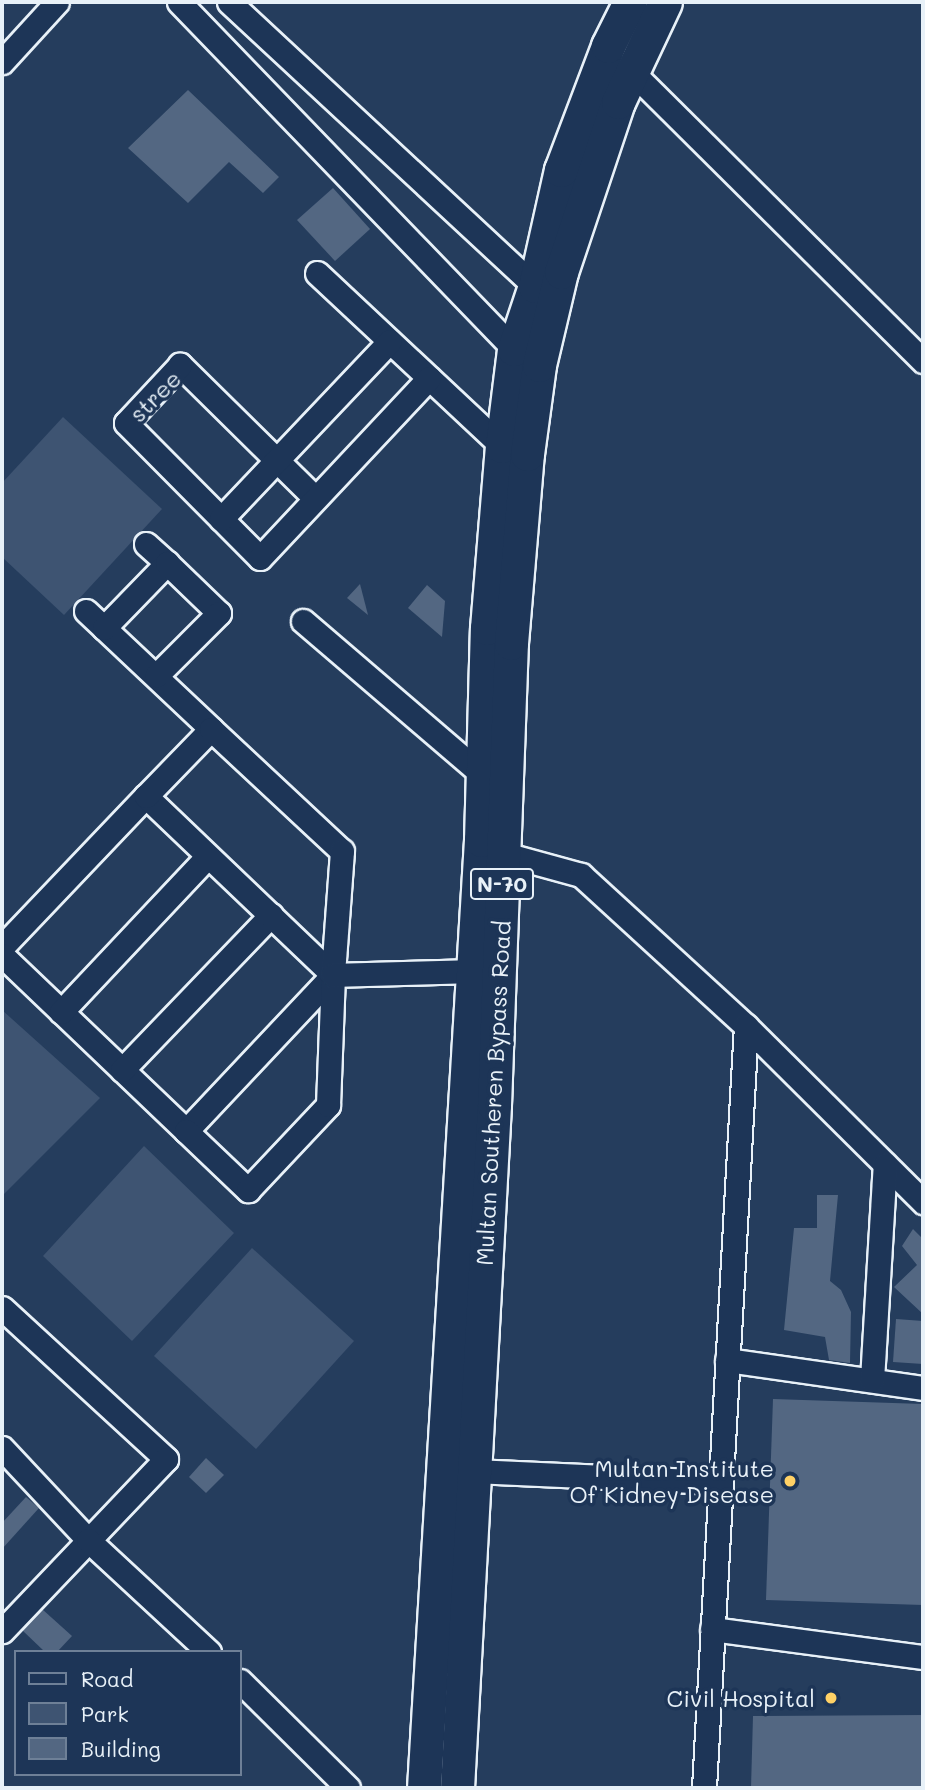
<!DOCTYPE html>
<html>
<head>
<meta charset="utf-8">
<style>
  body { margin:0 }
  #map { position:relative; width:925px; height:1790px; overflow:hidden; background:#253d5d; font-family:Mali,sans-serif }
  div>[style] { position:absolute }
  .green>* { inset:0; background:#3e5472 }
  .building>* { inset:0; background:#536782 }
  .roads { filter:drop-shadow(2px 0 #e8f1f8) drop-shadow(-2px 0 #e8f1f8) drop-shadow(0 2px #e8f1f8) drop-shadow(0 -2px #e8f1f8) }
  .minor>* { height:23px; margin:-11.5px; padding:0 11.5px; transform-origin:11.5px; border-radius:11.5px; background:#1d3557 }
  .highway>* { height:33px; margin:-16.5px; padding:0 16.5px; transform-origin:16.5px; border-radius:16.5px; background:#1d3557 }
  .dots>* { width:19px; height:19px; translate:-50% -50%; box-sizing:border-box; border:4px solid #1d3557; border-radius:50% }
  span { translate:-50% -50%; white-space:nowrap; text-align:center; line-height:1.15; -webkit-text-stroke:7px #1d3557; paint-order:stroke }
  .shield-label span { padding:2px 5px; background:#1d3557; border:2px solid; border-radius:5px; -webkit-text-stroke-width:0 }
  .shield-label { font-size:21px; color:#e8f1f8; font-weight:700 }
  .street-label { font-size:23px; color:#e8f1f8 }
  .poi-label { font-size:23px; color:#e8f1f8 }
  .right { translate:-100% -50%; text-align:right }
  .frame { position:absolute; inset:0; border:4px solid #e8f1f8; pointer-events:none }
  .legend { position:absolute; left:14px; top:1650px; width:228px; height:126px; box-sizing:border-box; background:#1d3557; border:2px solid #6e8097; margin:0; padding:9px 12px; list-style:none; font-size:21px; color:#e8f1f8 }
  .legend li { display:flex; align-items:center; gap:14px; height:35px }
  .legend b { width:35px; border:2px solid #6e8097 }
</style>
</head>
<body>
<div id="map">
  <div class="green">
    <div style="clip-path:polygon(63px 417px,162px 509px,64px 615px,2px 557px,2px 483px)"></div>
    <div style="clip-path:polygon(2px 1010px,100px 1098px,2px 1196px)"></div>
    <div style="clip-path:polygon(144px 1146px,234px 1233px,132px 1341px,43px 1256px)"></div>
    <div style="clip-path:polygon(252px 1248px,354px 1341px,256px 1449px,154px 1356px)"></div>
  </div>
  <div class="building">
    <div style="clip-path:polygon(188px 90px,279px 177px,263px 193px,229px 162px,188px 203px,128px 148px)"></div>
    <div style="clip-path:polygon(333px 188px,370px 229px,335px 261px,297px 220px)"></div>
    <div style="clip-path:polygon(360px 584px,368px 615px,347px 598px)"></div>
    <div style="clip-path:polygon(427px 585px,445px 601px,442px 637px,408px 608px)"></div>
    <div style="clip-path:polygon(817px 1195px,838px 1195px,830px 1281px,841px 1290px,851px 1312px,850px 1363px,829px 1360px,825px 1337px,784px 1330px,794px 1228px,817px 1228px)"></div>
    <div style="clip-path:polygon(913px 1229px,923px 1239px,923px 1314px,894px 1287px,917px 1265px,902px 1246px)"></div>
    <div style="clip-path:polygon(896px 1319px,923px 1321px,923px 1364px,893px 1362px)"></div>
    <div style="clip-path:polygon(773px 1399px,923px 1404px,923px 1605px,766px 1600px)"></div>
    <div style="clip-path:polygon(206px 1458px,224px 1475px,206px 1493px,189px 1477px)"></div>
    <div style="clip-path:polygon(26px 1497px,39px 1508px,2px 1549px,2px 1523px)"></div>
    <div style="clip-path:polygon(42px 1609px,72px 1636px,57px 1652px,45px 1652px,22px 1630px)"></div>
    <div style="clip-path:polygon(923px 1715px,923px 1788px,751px 1788px,753px 1716px)"></div>
  </div>
  <div class="roads">
    <div class="minor">
      <div style="left:179px;top:2px;width:482px;rotate:46deg"></div>
      <div style="left:229px;top:2px;width:417px;rotate:42.9deg"></div>
      <div style="left:2px;top:62px;width:81px;rotate:-47.5deg"></div>
      <div style="left:632px;top:72px;width:410px;rotate:44.8deg"></div>
      <div style="left:317px;top:273px;width:253px;rotate:43.1deg"></div>
      <div style="left:315px;top:498px;width:190px;rotate:-135.4deg"></div>
      <div style="left:180px;top:365px;width:79px;rotate:133deg"></div>
      <div style="left:126px;top:423px;width:190px;rotate:45.2deg"></div>
      <div style="left:260px;top:558px;width:247px;rotate:-46.8deg"></div>
      <div style="left:221px;top:519px;width:245px;rotate:-46.5deg"></div>
      <div style="left:146px;top:544px;width:28px;rotate:42deg"></div>
      <div style="left:86px;top:611px;width:172px;rotate:43.3deg"></div>
      <div style="left:303px;top:621px;width:238px;rotate:40.6deg"></div>
      <div style="left:104px;top:628px;width:91px;rotate:-45.9deg"></div>
      <div style="left:167px;top:563px;width:72px;rotate:43.9deg"></div>
      <div style="left:219px;top:613px;width:88px;rotate:135deg"></div>
      <div style="left:504px;top:854px;width:80px;rotate:15.3deg"></div>
      <div style="left:581px;top:875px;width:224px;rotate:42.5deg"></div>
      <div style="left:746px;top:1026px;width:250px;rotate:44.8deg"></div>
      <div style="left:2px;top:947px;width:209px;rotate:-46.4deg"></div>
      <div style="left:2px;top:955px;width:255px;rotate:43.7deg"></div>
      <div style="left:186px;top:1131px;width:214px;rotate:-46.7deg"></div>
      <div style="left:61px;top:1012px;width:214px;rotate:-46.7deg"></div>
      <div style="left:122px;top:1070px;width:215px;rotate:-46.1deg"></div>
      <div style="left:186px;top:1131px;width:86px;rotate:43.6deg"></div>
      <div style="left:248px;top:1190px;width:117px;rotate:-46.7deg"></div>
      <div style="left:328px;top:1105px;width:130px;rotate:-87.8deg"></div>
      <div style="left:333px;top:975px;width:259px;rotate:-136.3deg"></div>
      <div style="left:146px;top:796px;width:93px;rotate:-45.9deg"></div>
      <div style="left:211px;top:729px;width:179px;rotate:43deg"></div>
      <div style="left:342px;top:851px;width:124px;rotate:94.2deg"></div>
      <div style="left:333px;top:975px;width:140px;rotate:-1.6deg"></div>
      <div style="left:2px;top:1308px;width:223px;rotate:42.6deg"></div>
      <div style="left:166px;top:1459px;width:238px;rotate:133.6deg"></div>
      <div style="left:727px;top:1360px;width:198px;rotate:8.1deg"></div>
      <div style="left:872px;top:1380px;width:216px;rotate:-86.6deg"></div>
      <div style="left:2px;top:1448px;width:126px;rotate:46.9deg"></div>
      <div style="left:88px;top:1540px;width:165px;rotate:42.8deg"></div>
      <div style="left:474px;top:1471px;width:246px;rotate:2.6deg"></div>
      <div style="left:712px;top:1629px;width:213px;rotate:7.6deg"></div>
      <div style="left:240px;top:1681px;width:152px;rotate:44.7deg"></div>
      <div style="left:704px;top:1788px;width:763px;rotate:-86.85deg"></div>
    </div>
    <div class="highway">
      <div style="left:424px;top:1788px;width:950px;rotate:-86.56deg"></div>
      <div style="left:481px;top:840px;width:212px;rotate:-88.4deg"></div>
      <div style="left:487px;top:628px;width:183px;rotate:-85.3deg"></div>
      <div style="left:502px;top:446px;width:98px;rotate:-82.9deg"></div>
      <div style="left:514px;top:349px;width:66px;rotate:-71.6deg"></div>
      <div style="left:535px;top:286px;width:119px;rotate:-77.4deg"></div>
      <div style="left:561px;top:170px;width:133px;rotate:-69.2deg"></div>
      <div style="left:608px;top:46px;width:49px;rotate:-63.4deg"></div>
      <div style="left:457px;top:1788px;width:684px;rotate:-86.9deg"></div>
      <div style="left:494px;top:1105px;width:462px;rotate:-87.9deg"></div>
      <div style="left:511px;top:643px;width:190px;rotate:-85.2deg"></div>
      <div style="left:527px;top:454px;width:90px;rotate:-82.3deg"></div>
      <div style="left:539px;top:365px;width:96px;rotate:-76.7deg"></div>
      <div style="left:561px;top:272px;width:179px;rotate:-71.5deg"></div>
      <div style="left:618px;top:102px;width:110px;rotate:-64.8deg"></div>
    </div>
  </div>
  <div class="dots">
    <div style="left:790px;top:1481px;background:#ffd166"></div>
    <div style="left:831px;top:1698px;background:#ffd166"></div>
  </div>
  <div class="shield-label">
    <span style="left:502px;top:884px">N-70</span>
  </div>
  <div class="street-label">
    <span style="left:155px;top:396px;rotate:-45deg">stree</span>
    <span style="left:493px;top:1093px;rotate:-87deg">Multan Southeren Bypass Road</span>
  </div>
  <div class="poi-label">
    <span class="right" style="left:774px;top:1481px">Multan Institute<br>Of Kidney Disease</span>
    <span class="right" style="left:815px;top:1698px">Civil Hospital</span>
  </div>
  <div class="frame"></div>
  <ul class="legend">
  <li><b style="height:9px;background:#1d3557"></b>Road</li>
  <li><b style="height:19px;background:#3e5472"></b>Park</li>
  <li><b style="height:19px;background:#536782"></b>Building</li>
  </ul>
</div>
</body>
</html>
